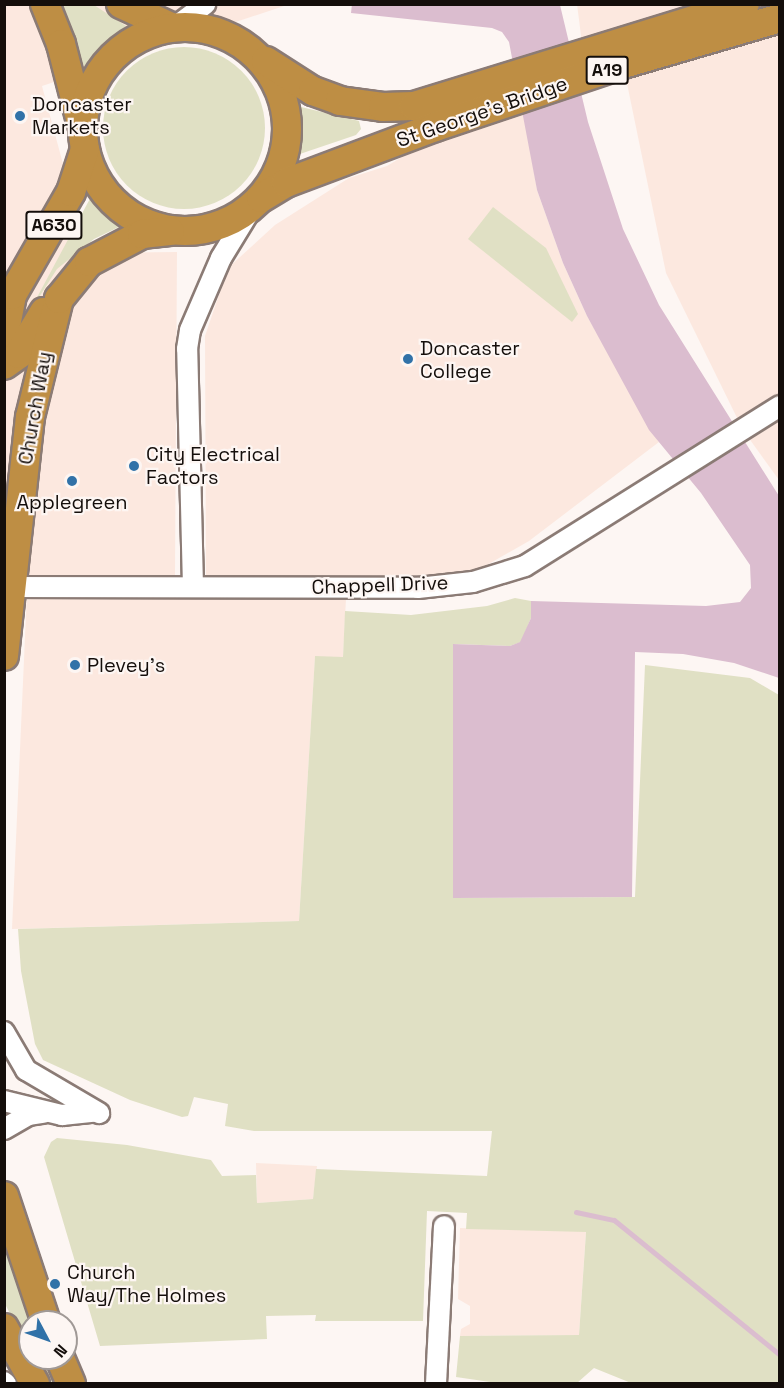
<!DOCTYPE html>
<html>
<head>
<meta charset="utf-8">
<style>
  body { margin:0 }
  #map { position:relative; width:784px; height:1388px; overflow:hidden; background:#fdf6f3; font-family:"Space Grotesk",sans-serif }
  div>[style] { position:absolute }
  .built>* { inset:0; background:#fce8df }
  .green>* { inset:0; background:#e0e0c4 }
  .round { border-radius:50% }
  .water>* { inset:0; background:#dbbdcf }
  .stream>* { height:5px; margin:-2.5px; padding:0 2.5px; transform-origin:2.5px; border-radius:2.5px; background:#dbbdcf }
  .roads { filter:drop-shadow(2px 0 #8b7b75) drop-shadow(-2px 0 #8b7b75) drop-shadow(0 2px #8b7b75) drop-shadow(0 -2px #8b7b75) }
  .minor>* { height:20px; margin:-10px; padding:0 10px; transform-origin:10px; border-radius:10px; background:#fff }
  .highway>* { height:28px; margin:-14px; padding:0 14px; transform-origin:14px; border-radius:14px; background:#be8e44 }
  .highway>.ring { margin:-14px; padding:0; box-sizing:content-box; background:none; border:28px solid #be8e44; border-radius:50% }
  .dots>* { width:16px; height:16px; translate:-50% -50%; box-sizing:border-box; border:3px solid #fdf6f3; border-radius:50% }
  span { translate:-50% -50%; white-space:nowrap; text-align:center; line-height:1.15; -webkit-text-stroke:4.5px #fdf6f3; paint-order:stroke }
  .shield-label span { padding:2px 4px; background:#fdf6f3; border:2px solid; border-radius:4px; -webkit-text-stroke-width:0 }
  .shield-label { font-size:18px; color:#140e0b; font-weight:700 }
  .poi-label { font-size:20px; color:#140e0b }
  .left { translate:0 -50%; text-align:left }
  .street-label { font-size:20px; color:#140e0b }
  .frame { position:absolute; inset:0; border:6px solid #140e0b; pointer-events:none }
  .north { position:absolute; left:18px; top:1310px; width:60px; height:60px; box-sizing:border-box; background:#fdf6f3; border:2px solid #a09996; border-radius:50%; rotate:131deg; font-size:16px; font-weight:700; line-height:24px; text-align:center; color:#140e0b }
  .north::after { content:''; display:block; margin:auto; width:21px; height:27px; background:#3172a8; clip-path:polygon(50% 0,100% 100%,50% 72%,0 100%) }
</style>
</head>
<body>
<div id="map">
  <div class="built">
    <div style="clip-path:polygon(577px 4px,735px 5px,583px 51px)"></div>
    <div style="clip-path:polygon(4px 5px,287px 5px,42px 86px,87px 253px,177px 252px,175px 575px,206px 575px,205px 336px,228px 268px,275px 225px,349px 178px,387px 166px,430px 140px,524px 112px,537px 190px,563px 263px,587px 316px,659px 442px,529px 541px,473px 573px,347px 579px,343px 657px,315px 657px,299px 921px,12px 929px,27px 592px,166px 576px,5px 579px)"></div>
    <div style="clip-path:polygon(779px 18px,779px 480px,743px 430px,666px 273px,623px 64px)"></div>
    <div style="clip-path:polygon(256px 1163px,317px 1166px,313px 1199px,257px 1203px)"></div>
    <div style="clip-path:polygon(460px 1228px,586px 1231px,579px 1335px,460px 1336px,461px 1329px,470px 1324px,470px 1306px,458px 1299px)"></div>
  </div>
  <div class="green">
    <div style="clip-path:polygon(60px 5px,94px 5px,126px 26px,110px 38px,85px 69px)"></div>
    <div class="round" style="left:103px;top:47px;width:162px;height:162px"></div>
    <div style="clip-path:polygon(297px 106px,359px 121px,361px 129px,356px 135px,294px 156px)"></div>
    <div style="clip-path:polygon(93px 193px,123px 225px,94px 239px,57px 269px,27px 316px)"></div>
    <div style="clip-path:polygon(493px 207px,546px 248px,578px 314px,572px 322px,468px 239px)"></div>
    <div style="clip-path:polygon(515px 598px,531px 601px,531px 618px,521px 642px,510px 646px,454px 644px,453px 898px,635px 897px,645px 665px,750px 678px,779px 695px,779px 1383px,631px 1383px,594px 1368px,577px 1383px,497px 1383px,456px 1377px,460px 1336px,579px 1335px,586px 1232px,466px 1229px,467px 1213px,427px 1211px,423px 1321px,315px 1321px,316px 1315px,266px 1316px,267px 1339px,100px 1346px,44px 1157px,51px 1142px,57px 1138px,127px 1145px,211px 1160px,222px 1176px,256px 1175px,257px 1203px,313px 1199px,316px 1169px,487px 1176px,492px 1131px,254px 1131px,225px 1126px,228px 1104px,194px 1097px,188px 1116px,182px 1117px,130px 1100px,43px 1060px,35px 1044px,21px 971px,18px 929px,299px 921px,315px 656px,343px 657px,345px 611px,411px 615px,487px 606px)"></div>
    <div style="clip-path:polygon(4px 1232px,32px 1322px,30px 1352px,5px 1304px)"></div>
    <div style="clip-path:polygon(33px 1358px,48px 1358px,60px 1383px,47px 1383px)"></div>
  </div>
  <div class="water">
    <div style="clip-path:polygon(352px 4px,560px 5px,588px 122px,623px 229px,659px 305px,779px 496px,779px 678px,734px 663px,683px 654px,635px 652px,632px 897px,453px 898px,453px 644px,510px 646px,520px 642px,531px 618px,531px 601px,706px 606px,740px 602px,751px 588px,750px 565px,701px 493px,649px 430px,587px 316px,563px 263px,537px 190px,509px 42px,502px 32px,492px 28px,351px 13px)"></div>
  </div>
  <div class="stream">
    <div style="left:576px;top:1212px;width:39px;rotate:12deg"></div>
    <div style="left:614px;top:1220px;width:214px;rotate:39.1deg"></div>
  </div>
  <div class="roads">
    <div class="minor">
      <div style="left:175px;top:27px;width:38px;rotate:-37deg"></div>
      <div style="left:4px;top:587px;width:414px;rotate:0.1deg"></div>
      <div style="left:418px;top:588px;width:55px;rotate:-6.2deg"></div>
      <div style="left:473px;top:582px;width:54px;rotate:-17.1deg"></div>
      <div style="left:525px;top:566px;width:301px;rotate:-32.1deg"></div>
      <div style="left:193px;top:587px;width:238px;rotate:-91.4deg"></div>
      <div style="left:187px;top:349px;width:19px;rotate:-81deg"></div>
      <div style="left:190px;top:330px;width:78px;rotate:-66.7deg"></div>
      <div style="left:221px;top:258px;width:63px;rotate:-58.6deg"></div>
      <div style="left:4px;top:1032px;width:44px;rotate:59.9deg"></div>
      <div style="left:26px;top:1070px;width:85px;rotate:30.5deg"></div>
      <div style="left:4px;top:1101px;width:60px;rotate:13.6deg"></div>
      <div style="left:62px;top:1115px;width:31px;rotate:-6deg"></div>
      <div style="left:4px;top:1129px;width:28px;rotate:-30deg"></div>
      <div style="left:28px;top:1115px;width:15px;rotate:-8deg"></div>
      <div style="left:4px;top:1382px;width:3px;rotate:45deg"></div>
      <div style="left:436px;top:1384px;width:158px;rotate:-87.1deg"></div>
    </div>
    <div class="highway">
      <div style="left:45px;top:4px;width:43px;rotate:68.2deg"></div>
      <div style="left:61px;top:44px;width:81px;rotate:75.6deg"></div>
      <div style="left:121px;top:4px;width:55px;rotate:24.7deg"></div>
      <div class="ring" style="left:83px;top:27px;width:176px;height:176px"></div>
      <div style="left:266px;top:61px;width:56px;rotate:32.6deg"></div>
      <div style="left:313px;top:91px;width:29px;rotate:20deg"></div>
      <div style="left:340px;top:101px;width:43px;rotate:7.9deg"></div>
      <div style="left:383px;top:107px;width:31px;rotate:-2deg"></div>
      <div style="left:414px;top:106px;width:346px;rotate:-17.1deg"></div>
      <div style="left:261px;top:198px;width:29px;rotate:-31deg"></div>
      <div style="left:286px;top:183px;width:159px;rotate:-20.6deg"></div>
      <div style="left:435px;top:127px;width:198px;rotate:-18.5deg"></div>
      <div style="left:623px;top:64px;width:164px;rotate:-16.3deg"></div>
      <div style="left:4px;top:337px;width:43px;rotate:-79.2deg"></div>
      <div style="left:12px;top:295px;width:119px;rotate:-60.2deg"></div>
      <div style="left:71px;top:192px;width:45px;rotate:-72deg"></div>
      <div style="left:4px;top:365px;width:19px;rotate:-36deg"></div>
      <div style="left:19px;top:354px;width:49px;rotate:-59.2deg"></div>
      <div style="left:4px;top:656px;width:240px;rotate:-83.8deg"></div>
      <div style="left:30px;top:417px;width:122px;rotate:-76.2deg"></div>
      <div style="left:59px;top:299px;width:48px;rotate:-51deg"></div>
      <div style="left:89px;top:262px;width:60px;rotate:-27.8deg"></div>
      <div style="left:142px;top:234px;width:28px;rotate:-6deg"></div>
      <div style="left:4px;top:1196px;width:133px;rotate:71.6deg"></div>
      <div style="left:4px;top:1328px;width:64px;rotate:61deg"></div>
      <div style="left:60px;top:1358px;width:28px;rotate:67deg"></div>
    </div>
  </div>
  <div class="dots">
    <div style="left:20px;top:116px;background:#3172a8"></div>
    <div style="left:408px;top:359px;background:#3172a8"></div>
    <div style="left:134px;top:466px;background:#3172a8"></div>
    <div style="left:72px;top:481px;background:#3172a8"></div>
    <div style="left:75px;top:665px;background:#3172a8"></div>
    <div style="left:55px;top:1284px;background:#3172a8"></div>
  </div>
  <div class="shield-label">
    <span style="left:607px;top:70px">A19</span>
    <span style="left:54px;top:225px">A630</span>
  </div>
  <div class="poi-label">
    <span class="left" style="left:32px;top:116px">Doncaster<br>Markets</span>
    <span class="left" style="left:420px;top:360px">Doncaster<br>College</span>
    <span class="left" style="left:146px;top:466px">City Electrical<br>Factors</span>
    <span style="left:72px;top:502px">Applegreen</span>
    <span class="left" style="left:87px;top:665px">Plevey's</span>
    <span class="left" style="left:67px;top:1284px">Church<br>Way/The Holmes</span>
  </div>
  <div class="street-label">
    <span style="left:482px;top:112px;rotate:-19deg">St George's Bridge</span>
    <span style="left:35px;top:408px;rotate:-80deg">Church Way</span>
    <span style="left:380px;top:585px;rotate:-2deg">Chappell Drive</span>
  </div>
  <div class="frame"></div>
  <div class="north">N</div>
</div>
</body>
</html>
